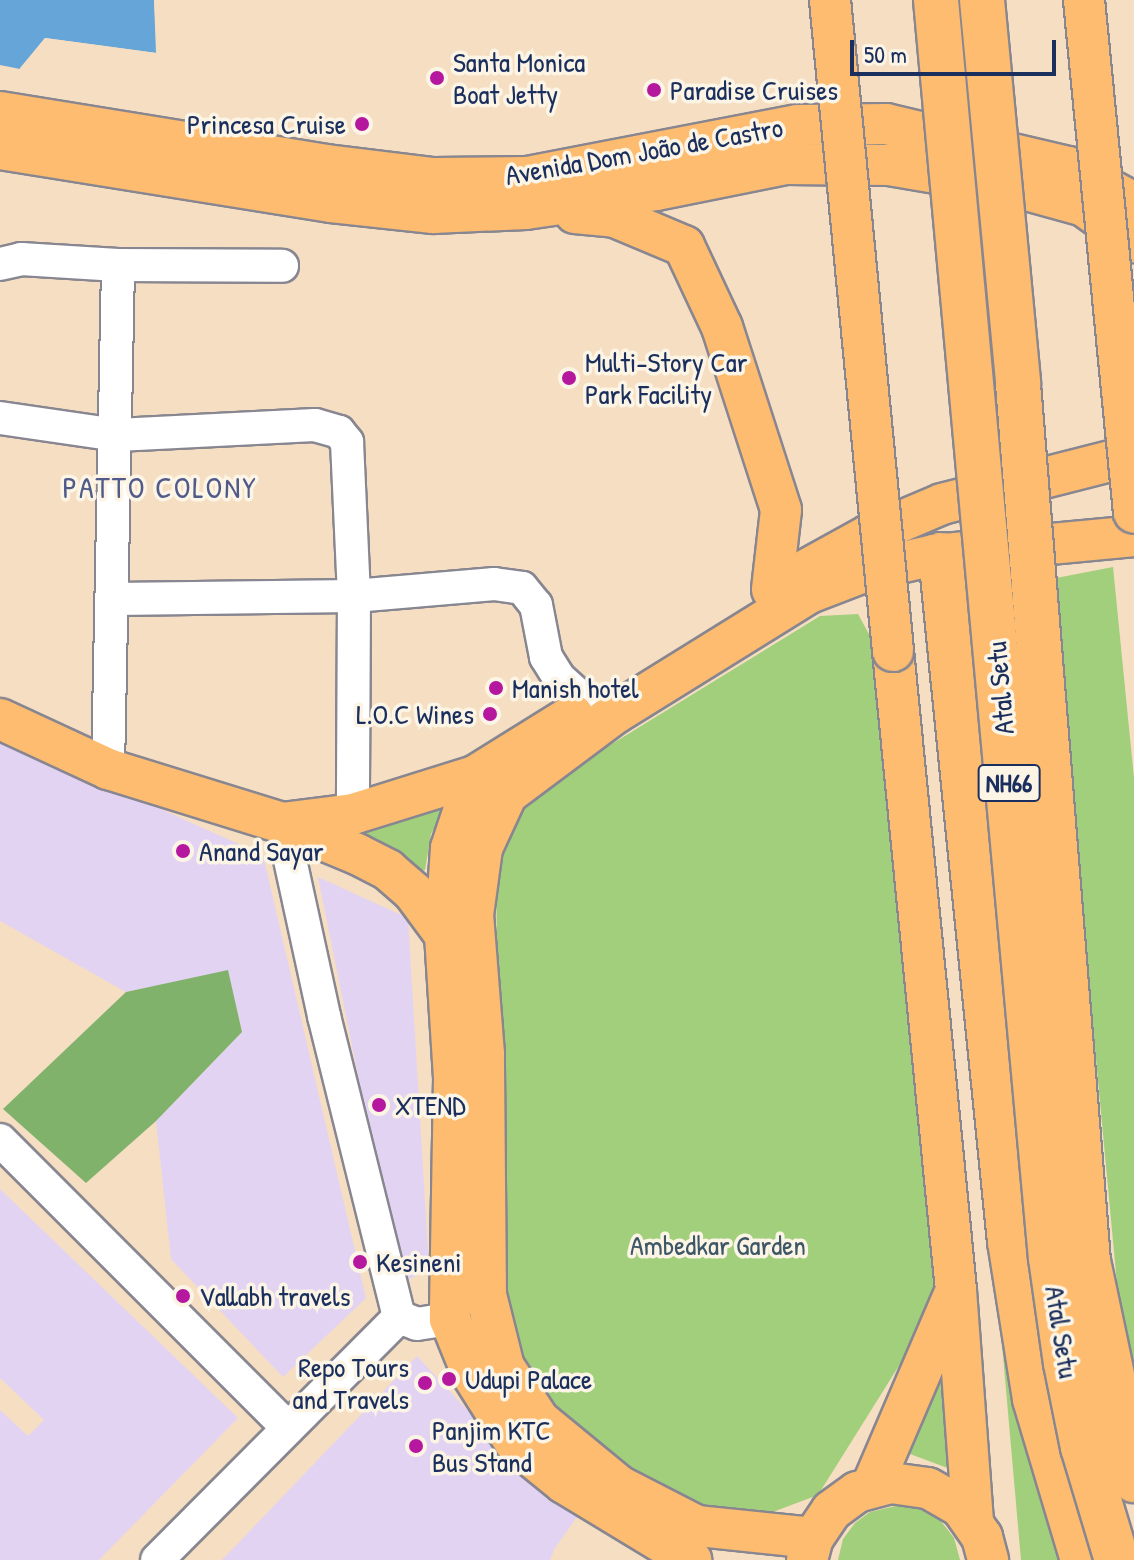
<!DOCTYPE html>
<html>
<head>
<meta charset="utf-8">
<style>
  body { margin:0 }
  #map { position:relative; width:1134px; height:1560px; overflow:hidden; background:#f5dec2; font-family:"Patrick Hand",sans-serif }
  div>[style] { position:absolute }
  .built>* { inset:0; background:#e3d3f2 }
  .green>* { inset:0; background:#a2cf7c }
  .forest>* { inset:0; background:#81b26c }
  .water>* { inset:0; background:#66a5d8 }
  .pier>* { inset:0; background:#f5dec2 }
  .roads { filter:drop-shadow(2px 0 #888690) drop-shadow(-2px 0 #888690) drop-shadow(0 2px #888690) drop-shadow(0 -2px #888690) }
  .minor>* { height:32px; margin:-16px; padding:0 16px; transform-origin:16px; border-radius:16px; background:#fff }
  .major>* { height:40px; margin:-20px; padding:0 20px; transform-origin:20px; border-radius:20px; background:#fdbc70 }
  .highway>* { height:44px; margin:-22px; padding:0 22px; transform-origin:22px; border-radius:22px; background:#fdbc70 }
  .bridges { filter:drop-shadow(2px 0 #888690) drop-shadow(-2px 0 #888690) drop-shadow(0 2px #888690) drop-shadow(0 -2px #888690) }
  .major-bridge>* { height:40px; margin:-20px; padding:0 20px; transform-origin:20px; border-radius:20px; background:#fdbc70 }
  .highway-bridge>* { height:44px; margin:-22px; padding:0 22px; transform-origin:22px; border-radius:22px; background:#fdbc70 }
  .dots>* { width:22px; height:22px; translate:-50% -50%; box-sizing:border-box; border:4px solid #fcf5e5; border-radius:50% }
  span { translate:-50% -50%; white-space:nowrap; text-align:center; line-height:1.15; -webkit-text-stroke:7px #fcf5e5; paint-order:stroke }
  .shield-label span { padding:2px 6px; background:#fcf5e5; border:2px solid; border-radius:6px; -webkit-text-stroke-width:0 }
  .shield-label { font-size:26px; color:#1b2f5e; font-weight:700 }
  .poi-label { font-size:28px; color:#1b2f5e }
  .left { translate:0 -50%; text-align:left }
  .right { translate:-100% -50%; text-align:right }
  .street-label { font-size:28px; color:#1b2f5e }
  .park-label { font-size:28px; color:#3d5766 }
  .neighbourhood-label { font-size:30px; color:#515b8a; letter-spacing:2px }
  .scale { position:absolute; left:850px; top:40px; width:206px; height:36px; box-sizing:border-box; border:4px solid #1b2f5e; border-top:0; padding-left:10px; font-size:24px; line-height:28px; white-space:nowrap; color:#1b2f5e; -webkit-text-stroke:6px #fcf5e5; paint-order:stroke }
</style>
</head>
<body>
<div id="map">
  <div class="built">
    <div style="clip-path:polygon(0 737px,263px 855px,366px 1298px,283px 1377px,171px 1259px,156px 1121px,242px 1032px,228px 971px,126px 992px,0 921px)"></div>
    <div style="clip-path:polygon(318px 877px,408px 918px,429px 1269px,400px 1284px)"></div>
    <div style="clip-path:polygon(0 1189px,238px 1418px,99px 1560px,0 1560px,0 1410px,28px 1436px,44px 1420px,0 1378px)"></div>
    <div style="clip-path:polygon(417px 1356px,521px 1468px,582px 1510px,555px 1548px,550px 1560px,222px 1560px)"></div>
  </div>
  <div class="green">
    <div style="clip-path:polygon(1113px 567px,1134px 778px,1134px 1364px,1118px 1294px,1051px 579px)"></div>
    <div style="clip-path:polygon(858px 614px,876px 647px,942px 1297px,818px 1495px,762px 1516px,694px 1506px,586px 1445px,525px 1373px,501px 1295px,496px 866px,524px 798px,820px 616px)"></div>
    <div style="clip-path:polygon(939px 628px,1068px 1560px,1021px 1560px)"></div>
    <div style="clip-path:polygon(455px 790px,431px 834px,425px 870px,417px 872px,355px 839px,359px 825px)"></div>
    <div style="clip-path:polygon(943px 1362px,961px 1473px,910px 1454px)"></div>
    <div style="clip-path:polygon(900px 1505px,916px 1507px,940px 1520px,954px 1538px,960px 1560px,838px 1560px,843px 1539px,855px 1523px,870px 1512px)"></div>
  </div>
  <div class="forest">
    <div style="clip-path:polygon(228px 970px,242px 1032px,156px 1121px,86px 1183px,3px 1109px,126px 992px)"></div>
  </div>
  <div class="water">
    <div style="clip-path:polygon(0 0,154px 0,157px 53px,45px 38px,20px 68px,0 163px)"></div>
  </div>
  <div class="pier">
    <div style="clip-path:polygon(154px 0,158px 0,158px 56px,47px 42px,24px 70px,4px 164px,0 166px,0 65px,20px 69px,45px 38px,156px 53px)"></div>
  </div>
  <div class="roads">
    <div class="minor">
      <div style="left:0;top:264px;width:22px;rotate:-13deg"></div>
      <div style="left:21px;top:259px;width:97px;rotate:3.5deg"></div>
      <div style="left:118px;top:265px;width:164px;rotate:0.3deg"></div>
      <div style="left:0;top:418px;width:118px;rotate:8.3deg"></div>
      <div style="left:117px;top:435px;width:198px;rotate:-2.9deg"></div>
      <div style="left:315px;top:425px;width:25px;rotate:16deg"></div>
      <div style="left:339px;top:432px;width:13px;rotate:51deg"></div>
      <div style="left:347px;top:442px;width:154px;rotate:87.4deg"></div>
      <div style="left:354px;top:596px;width:218px;rotate:90.3deg"></div>
      <div style="left:114px;top:599px;width:240px;rotate:-0.7deg"></div>
      <div style="left:354px;top:596px;width:141px;rotate:-4.9deg"></div>
      <div style="left:494px;top:584px;width:28px;rotate:8deg"></div>
      <div style="left:522px;top:588px;width:22px;rotate:51deg"></div>
      <div style="left:536px;top:605px;width:53px;rotate:79.1deg"></div>
      <div style="left:546px;top:657px;width:25px;rotate:58deg"></div>
      <div style="left:559px;top:678px;width:40px;rotate:42deg"></div>
      <div style="left:108px;top:769px;width:504px;rotate:-88.86deg"></div>
      <div style="left:282px;top:823px;width:198px;rotate:77.7deg"></div>
      <div style="left:324px;top:1016px;width:310px;rotate:76deg"></div>
      <div style="left:0;top:1140px;width:407px;rotate:45deg"></div>
      <div style="left:399px;top:1317px;width:19px;rotate:21deg"></div>
      <div style="left:417px;top:1324px;width:33px;rotate:-9deg"></div>
      <div style="left:157px;top:1560px;width:343px;rotate:-45.1deg"></div>
    </div>
    <div class="major">
      <div style="left:0;top:112px;width:331px;rotate:9.2deg"></div>
      <div style="left:327px;top:165px;width:107px;rotate:7deg"></div>
      <div style="left:433px;top:178px;width:95px;rotate:-0.6deg"></div>
      <div style="left:528px;top:177px;width:275px;rotate:-10.9deg"></div>
      <div style="left:798px;top:125px;width:88px;rotate:-0.7deg"></div>
      <div style="left:886px;top:124px;width:187px;rotate:13.3deg"></div>
      <div style="left:1068px;top:167px;width:75px;rotate:28.6deg"></div>
      <div style="left:0;top:149px;width:335px;rotate:9.1deg"></div>
      <div style="left:331px;top:202px;width:103px;rotate:6.2deg"></div>
      <div style="left:433px;top:213px;width:93px;rotate:-2.5deg"></div>
      <div style="left:526px;top:209px;width:132px;rotate:-8.3deg"></div>
      <div style="left:657px;top:190px;width:132px;rotate:-11.4deg"></div>
      <div style="left:786px;top:164px;width:103px;rotate:0.6deg"></div>
      <div style="left:889px;top:165px;width:125px;rotate:9.7deg"></div>
      <div style="left:1012px;top:186px;width:75px;rotate:15.5deg"></div>
      <div style="left:1084px;top:206px;width:62px;rotate:35.8deg"></div>
      <div style="left:575px;top:213px;width:40px;rotate:5.7deg"></div>
      <div style="left:615px;top:217px;width:75px;rotate:22.8deg"></div>
      <div style="left:684px;top:246px;width:89px;rotate:64.9deg"></div>
      <div style="left:722px;top:327px;width:192px;rotate:72.1deg"></div>
      <div style="left:781px;top:510px;width:80px;rotate:96.5deg"></div>
      <div style="left:793px;top:577px;width:87px;rotate:-28.9deg"></div>
      <div style="left:869px;top:535px;width:79px;rotate:-23deg"></div>
      <div style="left:942px;top:504px;width:198px;rotate:-14.3deg"></div>
      <div style="left:893px;top:651px;width:642px;rotate:84.37deg"></div>
      <div style="left:956px;top:1290px;width:233px;rotate:85.8deg"></div>
      <div style="left:573px;top:715px;width:115px;rotate:148.1deg"></div>
      <div style="left:475px;top:776px;width:76px;rotate:108.4deg"></div>
      <div style="left:451px;top:848px;width:87px;rotate:93.9deg"></div>
      <div style="left:445px;top:935px;width:144px;rotate:86.4deg"></div>
      <div style="left:454px;top:1079px;width:240px;rotate:91deg"></div>
      <div style="left:450px;top:1319px;width:61px;rotate:68deg"></div>
      <div style="left:473px;top:1376px;width:80px;rotate:57.7deg"></div>
      <div style="left:516px;top:1444px;width:62px;rotate:39.1deg"></div>
      <div style="left:564px;top:1483px;width:149px;rotate:31.2deg"></div>
      <div style="left:0;top:719px;width:119px;rotate:24.8deg"></div>
      <div style="left:108px;top:769px;width:182px;rotate:17.2deg"></div>
      <div style="left:282px;top:823px;width:81px;rotate:22.5deg"></div>
      <div style="left:357px;top:854px;width:35px;rotate:27deg"></div>
      <div style="left:388px;top:870px;width:35px;rotate:41deg"></div>
      <div style="left:414px;top:893px;width:52px;rotate:53.6deg"></div>
      <div style="left:282px;top:823px;width:72px;rotate:-7.2deg"></div>
      <div style="left:353px;top:814px;width:128px;rotate:-17.3deg"></div>
      <div style="left:872px;top:1486px;width:208px;rotate:-66.8deg"></div>
      <div style="left:813px;top:1538px;width:117px;rotate:-174.1deg"></div>
      <div style="left:697px;top:1526px;width:88px;rotate:-152.9deg"></div>
      <div style="left:619px;top:1486px;width:104px;rotate:-140.5deg"></div>
      <div style="left:539px;top:1420px;width:64px;rotate:-123.4deg"></div>
      <div style="left:504px;top:1367px;width:74px;rotate:-104deg"></div>
      <div style="left:486px;top:1295px;width:241px;rotate:-90.5deg"></div>
      <div style="left:484px;top:1054px;width:139px;rotate:-94.5deg"></div>
      <div style="left:473px;top:915px;width:68px;rotate:-82.3deg"></div>
      <div style="left:482px;top:848px;width:60px;rotate:-65.2deg"></div>
      <div style="left:507px;top:794px;width:134px;rotate:-36.8deg"></div>
      <div style="left:614px;top:714px;width:229px;rotate:-31.8deg"></div>
      <div style="left:809px;top:593px;width:64px;rotate:-21deg"></div>
      <div style="left:869px;top:570px;width:67px;rotate:-13deg"></div>
      <div style="left:934px;top:555px;width:201px;rotate:-5.4deg"></div>
      <div style="left:807px;top:1560px;width:23px;rotate:-75deg"></div>
      <div style="left:813px;top:1538px;width:32px;rotate:-56deg"></div>
      <div style="left:831px;top:1511px;width:32px;rotate:-36deg"></div>
      <div style="left:857px;top:1492px;width:35px;rotate:-15deg"></div>
      <div style="left:891px;top:1483px;width:37px;rotate:8deg"></div>
      <div style="left:928px;top:1488px;width:38px;rotate:30deg"></div>
      <div style="left:961px;top:1507px;width:37px;rotate:55deg"></div>
      <div style="left:982px;top:1537px;width:24px;rotate:75deg"></div>
    </div>
    <div class="highway">
      <div style="left:941px;top:555px;width:689px;rotate:84.26deg"></div>
      <div style="left:1010px;top:1241px;width:160px;rotate:81deg"></div>
      <div style="left:1035px;top:1399px;width:168px;rotate:73.4deg"></div>
    </div>
  </div>
  <div class="bridges">
    <div class="major-bridge">
      <div style="left:830px;top:0;width:654px;rotate:84.47deg"></div>
      <div style="left:1084px;top:0;width:515px;rotate:84.43deg"></div>
    </div>
    <div class="highway-bridge">
      <div style="left:936px;top:0;width:1263px;rotate:84.78deg"></div>
      <div style="left:1051px;top:1258px;width:106px;rotate:81.9deg"></div>
      <div style="left:1066px;top:1363px;width:86px;rotate:78.6deg"></div>
      <div style="left:1083px;top:1447px;width:118px;rotate:73.3deg"></div>
      <div style="left:982px;top:0;width:386px;rotate:84.6deg"></div>
      <div style="left:1018px;top:384px;width:880px;rotate:85.44deg"></div>
      <div style="left:1088px;top:1261px;width:224px;rotate:78.1deg"></div>
    </div>
  </div>
  <div class="dots">
    <div style="left:437px;top:78px;background:#b5179e"></div>
    <div style="left:654px;top:90px;background:#b5179e"></div>
    <div style="left:362px;top:124px;background:#b5179e"></div>
    <div style="left:569px;top:378px;background:#b5179e"></div>
    <div style="left:496px;top:688px;background:#b5179e"></div>
    <div style="left:490px;top:714px;background:#b5179e"></div>
    <div style="left:183px;top:851px;background:#b5179e"></div>
    <div style="left:379px;top:1105px;background:#b5179e"></div>
    <div style="left:360px;top:1262px;background:#b5179e"></div>
    <div style="left:183px;top:1296px;background:#b5179e"></div>
    <div style="left:449px;top:1379px;background:#b5179e"></div>
    <div style="left:425px;top:1383px;background:#b5179e"></div>
    <div style="left:416px;top:1446px;background:#b5179e"></div>
  </div>
  <div class="shield-label">
    <span style="left:1009px;top:783px">NH66</span>
  </div>
  <div class="poi-label">
    <span class="left" style="left:453px;top:78px">Santa Monica<br>Boat Jetty</span>
    <span class="left" style="left:670px;top:90px">Paradise Cruises</span>
    <span class="right" style="left:346px;top:124px">Princesa Cruise</span>
    <span class="left" style="left:585px;top:378px">Multi-Story Car<br>Park Facility</span>
    <span class="left" style="left:512px;top:688px">Manish hotel</span>
    <span class="right" style="left:474px;top:714px">L.O.C Wines</span>
    <span class="left" style="left:199px;top:851px">Anand Sayar</span>
    <span class="left" style="left:395px;top:1105px">XTEND</span>
    <span class="left" style="left:376px;top:1262px">Kesineni</span>
    <span class="left" style="left:199px;top:1296px">Vallabh travels</span>
    <span class="right" style="left:409px;top:1383px">Repo Tours<br>and Travels</span>
    <span class="left" style="left:465px;top:1379px">Udupi Palace</span>
    <span class="left" style="left:432px;top:1446px">Panjim KTC<br>Bus Stand</span>
  </div>
  <div class="street-label">
    <span style="left:644px;top:151px;rotate:-10deg">Avenida Dom João de Castro</span>
    <span style="left:1000px;top:688px;rotate:-95deg">Atal Setu</span>
    <span style="left:1062px;top:1332px;rotate:81deg">Atal Setu</span>
  </div>
  <div class="park-label">
    <span style="left:718px;top:1245px">Ambedkar Garden</span>
  </div>
  <div class="neighbourhood-label">
    <span style="left:160px;top:487px">PATTO COLONY</span>
  </div>
  <div class="scale">50 m</div>
</div>
</body>
</html>
